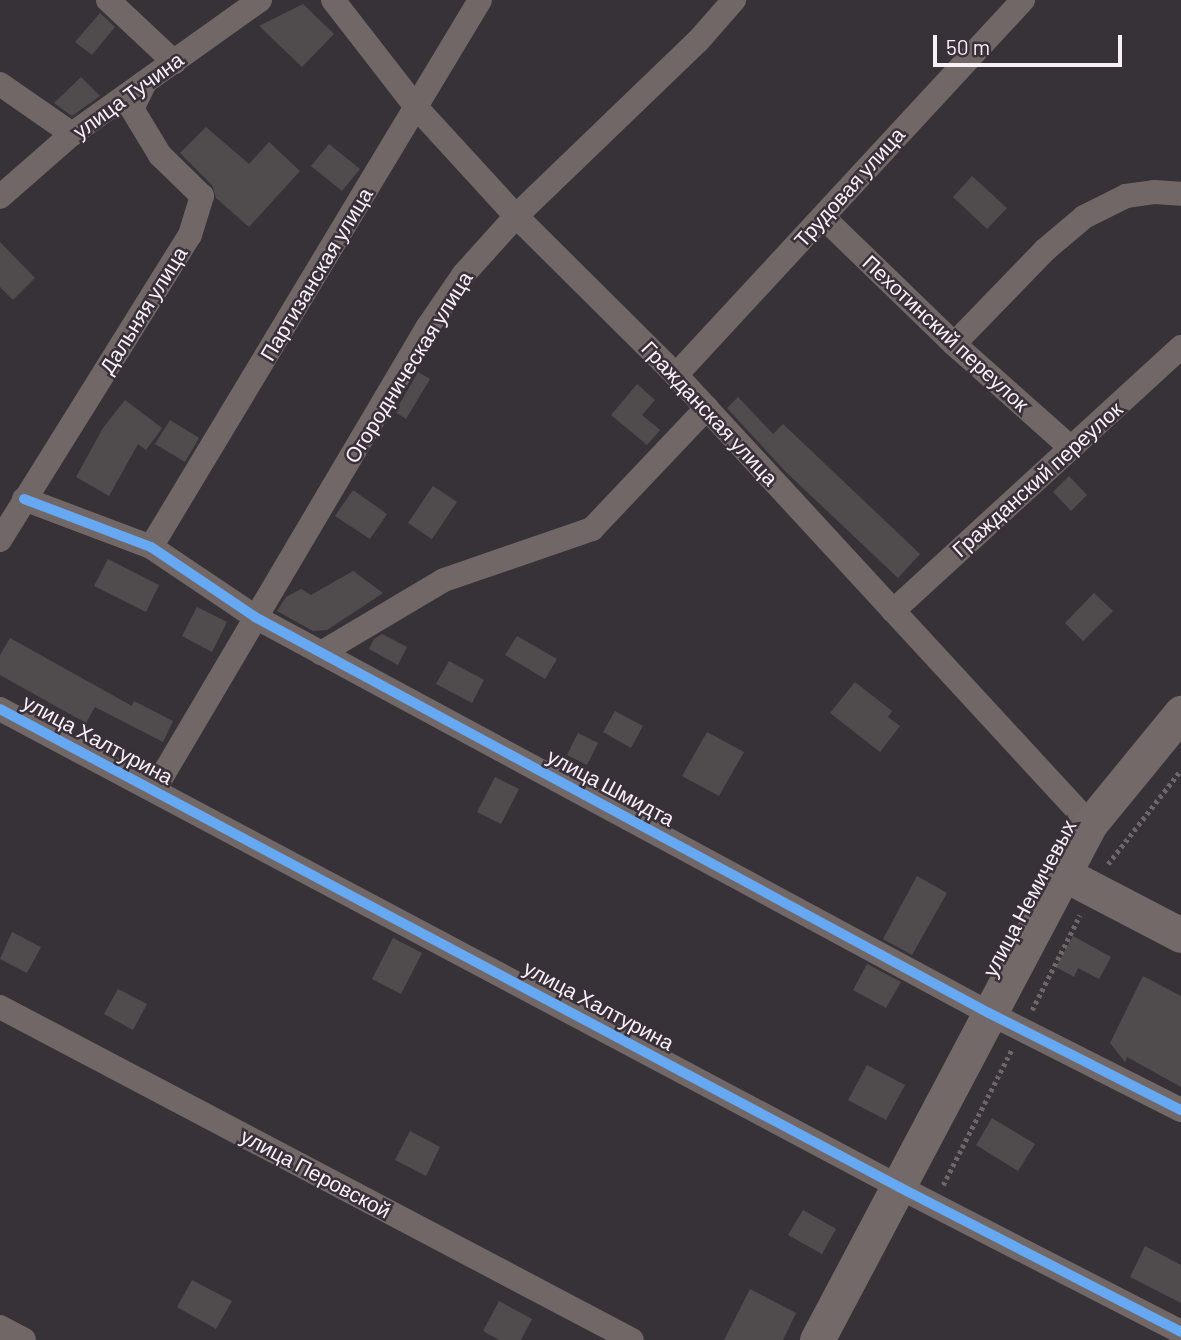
<!DOCTYPE html>
<html>
<head>
<meta charset="utf-8">
<style>
  body { margin:0 }
  #map { position:relative; width:1181px; height:1340px; overflow:hidden; background:#373237; font-family:Barlow,sans-serif }
  div>[style] { position:absolute }
  .building>* { inset:0; background:#504c4e }
  .path>* { height:4.5px; margin-top:-2.25px; transform-origin:0; background:repeating-linear-gradient(90deg,#6e6768 0 3.5px,transparent 0 7px) }
  .street>* { height:24px; margin:-12px; padding:0 12px; transform-origin:12px; border-radius:12px; background:#716767 }
  .secondary>* { height:35px; margin:-17.5px; padding:0 17.5px; transform-origin:17.5px; border-radius:17.5px; background:#736969 }
  .cycleway>* { height:10px; margin:-5px; padding:0 5px; transform-origin:5px; border-radius:5px; background:#66a8f1 }
  span { translate:-50% -50%; white-space:nowrap; text-align:center; line-height:1.15; -webkit-text-stroke:5px #393039; paint-order:stroke }
  .street-label { font-size:21px; color:#f7f1f7 }
  .scale { position:absolute; left:933px; top:35px; width:189px; height:32px; box-sizing:border-box; border:4px solid #f7f1f7; border-top:0; padding-left:9px; font-size:21px; line-height:24px; white-space:nowrap; color:#f7f1f7; -webkit-text-stroke:5px #393039; paint-order:stroke }
</style>
</head>
<body>
<div id="map">
  <div class="building">
    <div style="clip-path:polygon(303px 4px,334px 34px,302px 67px,259px 26px)"></div>
    <div style="clip-path:polygon(100px 13px,115px 27px,92px 55px,75px 42px)"></div>
    <div style="clip-path:polygon(81px 77px,100px 96px,72px 116px,54px 103px)"></div>
    <div style="clip-path:polygon(206px 127px,249px 164px,269px 142px,300px 171px,249px 227px,216px 198px,212px 185px,180px 153px)"></div>
    <div style="clip-path:polygon(329px 144px,360px 169px,342px 191px,311px 166px)"></div>
    <div style="clip-path:polygon(972px 176px,1007px 208px,987px 229px,953px 197px)"></div>
    <div style="clip-path:polygon(0 242px,35px 278px,13px 300px,0 287px)"></div>
    <div style="clip-path:polygon(418px 372px,430px 379px,406px 419px,395px 412px)"></div>
    <div style="clip-path:polygon(637px 384px,655px 400px,642px 415px,660px 430px,647px 445px,611px 415px)"></div>
    <div style="clip-path:polygon(738px 397px,773px 434px,783px 424px,920px 554px,898px 578px,786px 472px,727px 408px)"></div>
    <div style="clip-path:polygon(125px 400px,162px 428px,146px 450px,138px 444px,109px 496px,76px 477px,103px 428px)"></div>
    <div style="clip-path:polygon(170px 420px,199px 438px,185px 462px,155px 444px)"></div>
    <div style="clip-path:polygon(1069px 476px,1087px 495px,1071px 511px,1053px 492px)"></div>
    <div style="clip-path:polygon(433px 486px,457px 502px,432px 539px,408px 523px)"></div>
    <div style="clip-path:polygon(353px 490px,387px 514px,370px 539px,335px 516px)"></div>
    <div style="clip-path:polygon(108px 559px,159px 585px,146px 612px,94px 586px)"></div>
    <div style="clip-path:polygon(353px 571px,383px 593px,327px 630px,313px 631px,277px 611px,286px 597px,301px 589px,311px 595px)"></div>
    <div style="clip-path:polygon(1094px 593px,1113px 611px,1083px 641px,1065px 623px)"></div>
    <div style="clip-path:polygon(197px 607px,227px 622px,212px 652px,182px 636px)"></div>
    <div style="clip-path:polygon(382px 634px,407px 647px,398px 665px,369px 649px,374px 639px)"></div>
    <div style="clip-path:polygon(517px 636px,557px 659px,545px 679px,505px 655px)"></div>
    <div style="clip-path:polygon(10px 638px,132px 706px,134px 701px,173px 721px,163px 742px,95px 707px,86px 723px,0 675px,0 655px)"></div>
    <div style="clip-path:polygon(449px 661px,484px 680px,472px 703px,436px 684px)"></div>
    <div style="clip-path:polygon(855px 682px,892px 711px,888px 717px,900px 726px,880px 752px,830px 713px)"></div>
    <div style="clip-path:polygon(615px 711px,643px 726px,631px 748px,603px 732px)"></div>
    <div style="clip-path:polygon(707px 732px,744px 752px,719px 796px,682px 776px)"></div>
    <div style="clip-path:polygon(578px 733px,598px 743px,587px 765px,567px 755px)"></div>
    <div style="clip-path:polygon(495px 777px,519px 789px,501px 824px,477px 812px)"></div>
    <div style="clip-path:polygon(917px 876px,947px 893px,912px 955px,883px 939px)"></div>
    <div style="clip-path:polygon(12px 932px,41px 947px,27px 973px,0 959px)"></div>
    <div style="clip-path:polygon(1073px 936px,1111px 957px,1099px 979px,1078px 968px,1074px 977px,1056px 967px)"></div>
    <div style="clip-path:polygon(393px 938px,422px 953px,401px 994px,372px 979px)"></div>
    <div style="clip-path:polygon(867px 964px,901px 982px,886px 1008px,853px 990px)"></div>
    <div style="clip-path:polygon(1143px 976px,1181px 996px,1181px 1087px,1127px 1057px,1125px 1062px,1110px 1043px)"></div>
    <div style="clip-path:polygon(118px 989px,147px 1004px,133px 1030px,104px 1014px)"></div>
    <div style="clip-path:polygon(867px 1065px,905px 1085px,886px 1120px,848px 1100px)"></div>
    <div style="clip-path:polygon(992px 1118px,1035px 1144px,1018px 1171px,976px 1145px)"></div>
    <div style="clip-path:polygon(410px 1131px,440px 1147px,426px 1176px,395px 1160px)"></div>
    <div style="clip-path:polygon(803px 1210px,836px 1229px,822px 1254px,788px 1235px)"></div>
    <div style="clip-path:polygon(1145px 1246px,1181px 1265px,1181px 1303px,1130px 1277px)"></div>
    <div style="clip-path:polygon(192px 1280px,232px 1301px,216px 1329px,177px 1307px)"></div>
    <div style="clip-path:polygon(750px 1289px,796px 1313px,783px 1340px,724px 1340px)"></div>
    <div style="clip-path:polygon(499px 1301px,532px 1319px,521px 1340px,499px 1340px,483px 1331px)"></div>
  </div>
  <div class="path">
    <div style="left:1108px;top:864px;width:119px;rotate:-52.2deg"></div>
    <div style="left:1032px;top:1010px;width:106px;rotate:-63.2deg"></div>
    <div style="left:943px;top:1185px;width:153px;rotate:-63.1deg"></div>
  </div>
  <div class="street">
    <div style="left:108px;top:0;width:91px;rotate:43.2deg"></div>
    <div style="left:333px;top:0;width:135px;rotate:52.2deg"></div>
    <div style="left:416px;top:107px;width:148px;rotate:47.5deg"></div>
    <div style="left:516px;top:216px;width:226px;rotate:44.8deg"></div>
    <div style="left:676px;top:375px;width:611px;rotate:47.32deg"></div>
    <div style="left:0;top:84px;width:88px;rotate:34.8deg"></div>
    <div style="left:0;top:197px;width:96px;rotate:-41.2deg"></div>
    <div style="left:72px;top:134px;width:231px;rotate:-35.5deg"></div>
    <div style="left:823px;top:217px;width:182px;rotate:44.1deg"></div>
    <div style="left:954px;top:344px;width:155px;rotate:41.6deg"></div>
    <div style="left:954px;top:344px;width:131px;rotate:-45.9deg"></div>
    <div style="left:1045px;top:250px;width:51px;rotate:-40.2deg"></div>
    <div style="left:1084px;top:217px;width:47px;rotate:-26.6deg"></div>
    <div style="left:1126px;top:196px;width:28px;rotate:-8deg"></div>
    <div style="left:1154px;top:192px;width:27px;rotate:4deg"></div>
    <div style="left:676px;top:375px;width:511px;rotate:-47.22deg"></div>
    <div style="left:24px;top:499px;width:136px;rotate:20.7deg"></div>
    <div style="left:151px;top:547px;width:125px;rotate:33.9deg"></div>
    <div style="left:255px;top:617px;width:834px;rotate:28.35deg"></div>
    <div style="left:989px;top:1013px;width:215px;rotate:26.8deg"></div>
    <div style="left:0;top:540px;width:359px;rotate:-58.1deg"></div>
    <div style="left:190px;top:235px;width:41px;rotate:-72.9deg"></div>
    <div style="left:202px;top:196px;width:59px;rotate:-135.7deg"></div>
    <div style="left:160px;top:155px;width:54px;rotate:-121.3deg"></div>
    <div style="left:132px;top:109px;width:30px;rotate:-64deg"></div>
    <div style="left:151px;top:547px;width:638px;rotate:-58.97deg"></div>
    <div style="left:893px;top:611px;width:391px;rotate:-42.5deg"></div>
    <div style="left:321px;top:653px;width:143px;rotate:-30.7deg"></div>
    <div style="left:444px;top:580px;width:157px;rotate:-19deg"></div>
    <div style="left:592px;top:529px;width:167px;rotate:-46.5deg"></div>
    <div style="left:0;top:709px;width:1018px;rotate:28deg"></div>
    <div style="left:899px;top:1187px;width:317px;rotate:27.2deg"></div>
    <div style="left:154px;top:790px;width:537px;rotate:-59.42deg"></div>
    <div style="left:427px;top:328px;width:65px;rotate:-55.6deg"></div>
    <div style="left:464px;top:274px;width:78px;rotate:-48.1deg"></div>
    <div style="left:516px;top:216px;width:252px;rotate:-43.9deg"></div>
    <div style="left:698px;top:41px;width:55px;rotate:-48.7deg"></div>
    <div style="left:0;top:1007px;width:714px;rotate:27.78deg"></div>
    <div style="left:0;top:1327px;width:27px;rotate:28deg"></div>
  </div>
  <div class="secondary">
    <div style="left:1062px;top:873px;width:134px;rotate:27.5deg"></div>
    <div style="left:817px;top:1340px;width:584px;rotate:-62.12deg"></div>
    <div style="left:1090px;top:824px;width:144px;rotate:-50.7deg"></div>
  </div>
  <div class="cycleway">
    <div style="left:24px;top:499px;width:136px;rotate:20.7deg"></div>
    <div style="left:151px;top:547px;width:125px;rotate:33.9deg"></div>
    <div style="left:255px;top:617px;width:834px;rotate:28.35deg"></div>
    <div style="left:989px;top:1013px;width:215px;rotate:26.8deg"></div>
    <div style="left:0;top:709px;width:1018px;rotate:28deg"></div>
    <div style="left:899px;top:1187px;width:317px;rotate:27.2deg"></div>
  </div>
  <div class="street-label">
    <span style="left:128px;top:95px;rotate:-36deg">улица Тучина</span>
    <span style="left:849px;top:187px;rotate:-48deg">Трудовая улица</span>
    <span style="left:316px;top:274px;rotate:-59deg">Партизанская улица</span>
    <span style="left:143px;top:310px;rotate:-58deg">Дальняя улица</span>
    <span style="left:946px;top:333px;rotate:43deg">Пехотинский переулок</span>
    <span style="left:408px;top:367px;rotate:-58deg">Огородническая улица</span>
    <span style="left:710px;top:413px;rotate:47deg">Гражданская улица</span>
    <span style="left:1037px;top:479px;rotate:-42deg">Гражданский переулок</span>
    <span style="left:98px;top:739px;rotate:28deg">улица Халтурина</span>
    <span style="left:611px;top:787px;rotate:28deg">улица Шмидта</span>
    <span style="left:1029px;top:898px;rotate:-62deg">улица Немичевых</span>
    <span style="left:599px;top:1005px;rotate:28deg">улица Халтурина</span>
    <span style="left:316px;top:1173px;rotate:28deg">улица Перовской</span>
  </div>
  <div class="scale">50 m</div>
</div>
</body>
</html>
